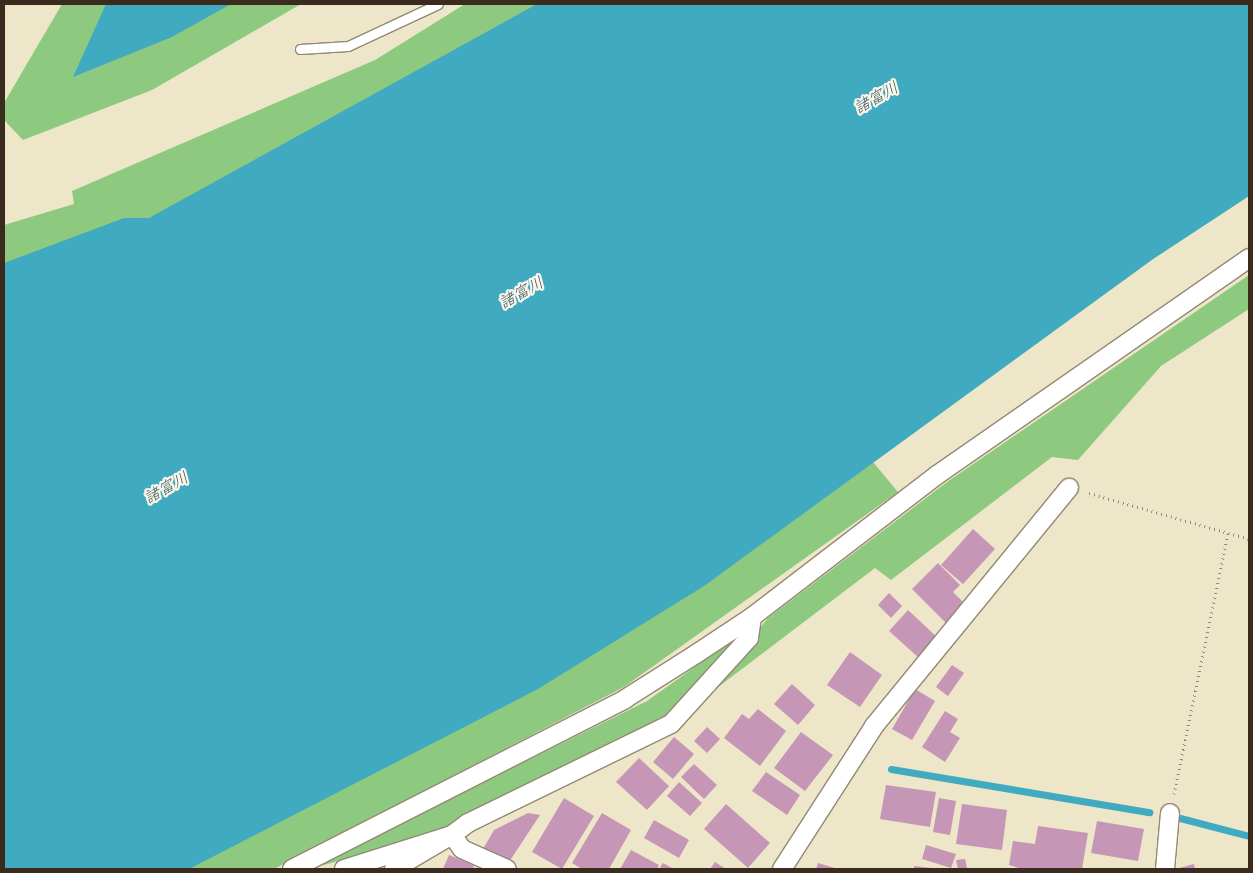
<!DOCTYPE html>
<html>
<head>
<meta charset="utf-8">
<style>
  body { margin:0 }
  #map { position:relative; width:1253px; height:873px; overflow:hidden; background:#eee6c9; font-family:Mali,"Klee One",sans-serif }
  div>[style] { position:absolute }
  .green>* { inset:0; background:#8dca7f }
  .water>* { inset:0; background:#40aac0 }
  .stream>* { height:7px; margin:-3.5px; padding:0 3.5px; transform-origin:3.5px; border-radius:3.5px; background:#40aac0 }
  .building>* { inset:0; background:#c696b6 }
  .path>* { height:3px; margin-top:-1.5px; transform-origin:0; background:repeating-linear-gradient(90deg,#948874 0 1px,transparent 0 5px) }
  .roads { filter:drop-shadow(1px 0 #948874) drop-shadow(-1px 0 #948874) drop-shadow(0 1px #948874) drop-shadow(0 -1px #948874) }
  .lane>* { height:9px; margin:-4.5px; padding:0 4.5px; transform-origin:4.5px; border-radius:4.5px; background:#fff }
  .street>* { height:18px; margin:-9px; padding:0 9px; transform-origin:9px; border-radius:9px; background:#fff }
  span { translate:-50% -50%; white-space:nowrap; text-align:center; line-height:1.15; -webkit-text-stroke:4.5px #fbf7ec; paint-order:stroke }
  .water-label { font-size:16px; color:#3d5d5f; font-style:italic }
  .frame { position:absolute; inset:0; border:5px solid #3b2a1e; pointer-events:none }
</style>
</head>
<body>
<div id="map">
  <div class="green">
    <div style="clip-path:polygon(62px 4px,301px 4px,152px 90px,23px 140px,4px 120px,4px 103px)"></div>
    <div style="clip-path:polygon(465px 4px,569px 4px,184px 217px,4px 285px,4px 225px,74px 204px,72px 191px,375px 60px)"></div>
    <div style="clip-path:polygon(1249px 196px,1153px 259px,873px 462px,898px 492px,624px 687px,274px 869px,120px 869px,1162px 222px)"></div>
    <div style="clip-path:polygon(1249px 275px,1249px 309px,1161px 366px,1078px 460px,1052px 457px,891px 580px,875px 568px,697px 703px,768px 618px,947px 482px)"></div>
    <div style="clip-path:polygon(741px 634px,658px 724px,423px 838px,309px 869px,647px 701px)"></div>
  </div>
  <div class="water">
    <div style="clip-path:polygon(106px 4px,231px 4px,172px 37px,73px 77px)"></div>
    <div style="clip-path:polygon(537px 4px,1249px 4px,1249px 196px,1153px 259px,704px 586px,538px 689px,189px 869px,4px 869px,4px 263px,124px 218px,149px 218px)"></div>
  </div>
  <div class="stream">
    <div style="left:891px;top:769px;width:262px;rotate:9.5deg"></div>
    <div style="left:1180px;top:818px;width:71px;rotate:14.6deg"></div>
  </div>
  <div class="building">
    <div style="clip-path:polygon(973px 529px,995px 549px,963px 584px,941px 565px)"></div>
    <div style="clip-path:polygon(938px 563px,960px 585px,953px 592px,966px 605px,947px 624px,912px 589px)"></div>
    <div style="clip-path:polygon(889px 593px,902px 606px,891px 618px,878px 605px)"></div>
    <div style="clip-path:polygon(908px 610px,938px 638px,919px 658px,889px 631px)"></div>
    <div style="clip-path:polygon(850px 652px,882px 675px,860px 707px,827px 685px)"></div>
    <div style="clip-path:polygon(952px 665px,964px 673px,948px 696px,936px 687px)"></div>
    <div style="clip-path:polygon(792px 684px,815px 705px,798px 725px,774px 704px)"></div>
    <div style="clip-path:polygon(915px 689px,935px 701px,912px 740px,892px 729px)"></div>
    <div style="clip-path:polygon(758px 709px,786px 731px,760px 766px,724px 738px,742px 714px,749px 719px)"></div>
    <div style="clip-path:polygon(945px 711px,958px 719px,950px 732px,960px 738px,945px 762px,922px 747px)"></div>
    <div style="clip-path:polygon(707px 727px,720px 739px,707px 753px,694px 741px)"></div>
    <div style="clip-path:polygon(801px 732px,833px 755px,805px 791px,774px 768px)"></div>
    <div style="clip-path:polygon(674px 737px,694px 754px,673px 779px,653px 762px)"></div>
    <div style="clip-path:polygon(639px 758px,669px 786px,647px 810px,616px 782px)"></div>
    <div style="clip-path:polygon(694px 764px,717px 785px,704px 799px,681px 777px)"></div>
    <div style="clip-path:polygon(766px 772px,800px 795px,787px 815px,752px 791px)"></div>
    <div style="clip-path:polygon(679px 782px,702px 803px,690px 816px,667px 796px)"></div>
    <div style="clip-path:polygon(886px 785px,936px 792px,930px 827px,880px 819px)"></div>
    <div style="clip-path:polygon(564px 798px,594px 816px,562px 869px,532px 852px)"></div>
    <div style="clip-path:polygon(939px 798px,956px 801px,950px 835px,933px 832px)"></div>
    <div style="clip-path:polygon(726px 804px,770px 843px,748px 868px,704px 829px)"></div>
    <div style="clip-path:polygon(962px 804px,1007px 810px,1002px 850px,956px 844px)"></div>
    <div style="clip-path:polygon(528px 813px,540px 815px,507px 865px,483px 849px,494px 830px)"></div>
    <div style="clip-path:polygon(602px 813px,631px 830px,609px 869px,582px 869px,572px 863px)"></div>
    <div style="clip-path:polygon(654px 820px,689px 840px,679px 858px,644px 838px)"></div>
    <div style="clip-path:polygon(1097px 821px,1144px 829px,1138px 861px,1091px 853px)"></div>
    <div style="clip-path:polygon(1038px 826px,1088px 833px,1082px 869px,1022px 869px,1009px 865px,1013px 841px,1035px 844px)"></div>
    <div style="clip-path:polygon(926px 845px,956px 854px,951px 868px,922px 859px)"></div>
    <div style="clip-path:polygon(631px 850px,659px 865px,657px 869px,620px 869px)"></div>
    <div style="clip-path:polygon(449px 855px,473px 865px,474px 869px,443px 869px)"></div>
    <div style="clip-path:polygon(965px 859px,967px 868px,958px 869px,956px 860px)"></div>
    <div style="clip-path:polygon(715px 862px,726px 869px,710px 869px)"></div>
    <div style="clip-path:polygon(663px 863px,674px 869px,659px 869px)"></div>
    <div style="clip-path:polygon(818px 863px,838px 869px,816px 869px)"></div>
    <div style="clip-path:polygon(1194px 864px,1195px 869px,1179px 869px,1179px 868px)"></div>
    <div style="clip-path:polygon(914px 866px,932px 868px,932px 869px,914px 869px)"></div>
  </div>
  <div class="path">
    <div style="left:1089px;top:493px;width:166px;rotate:16deg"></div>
    <div style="left:1174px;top:794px;width:267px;rotate:-78.3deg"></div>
  </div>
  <div class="roads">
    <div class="lane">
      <div style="left:300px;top:49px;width:48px;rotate:-3.6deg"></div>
      <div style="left:348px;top:46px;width:99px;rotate:-25deg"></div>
    </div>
    <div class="street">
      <div style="left:292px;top:869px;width:374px;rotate:-27deg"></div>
      <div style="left:625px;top:699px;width:84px;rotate:-32.4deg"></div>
      <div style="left:696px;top:654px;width:67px;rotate:-33.5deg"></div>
      <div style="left:752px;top:617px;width:233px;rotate:-37.5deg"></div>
      <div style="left:937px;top:475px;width:380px;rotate:-34.8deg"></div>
      <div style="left:344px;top:869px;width:113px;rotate:-17.5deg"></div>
      <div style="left:452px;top:835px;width:20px;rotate:-37deg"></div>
      <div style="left:468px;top:823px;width:226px;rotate:-26deg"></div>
      <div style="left:671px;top:724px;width:116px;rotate:-47.8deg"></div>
      <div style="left:749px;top:638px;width:21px;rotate:-82deg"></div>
      <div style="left:394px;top:869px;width:67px;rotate:-30.4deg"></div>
      <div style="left:452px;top:835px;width:17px;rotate:54deg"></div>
      <div style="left:462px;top:849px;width:49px;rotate:24deg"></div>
      <div style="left:782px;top:869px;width:170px;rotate:-57.2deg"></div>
      <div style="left:874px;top:726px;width:308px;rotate:-50.7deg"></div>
      <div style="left:1165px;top:869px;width:56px;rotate:-84.9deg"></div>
    </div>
  </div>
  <div class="water-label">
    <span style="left:876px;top:97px;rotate:-29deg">諸富川</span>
    <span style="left:521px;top:292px;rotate:-29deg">諸富川</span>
    <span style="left:166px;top:487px;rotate:-29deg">諸富川</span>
  </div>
  <div class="frame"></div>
</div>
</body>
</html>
